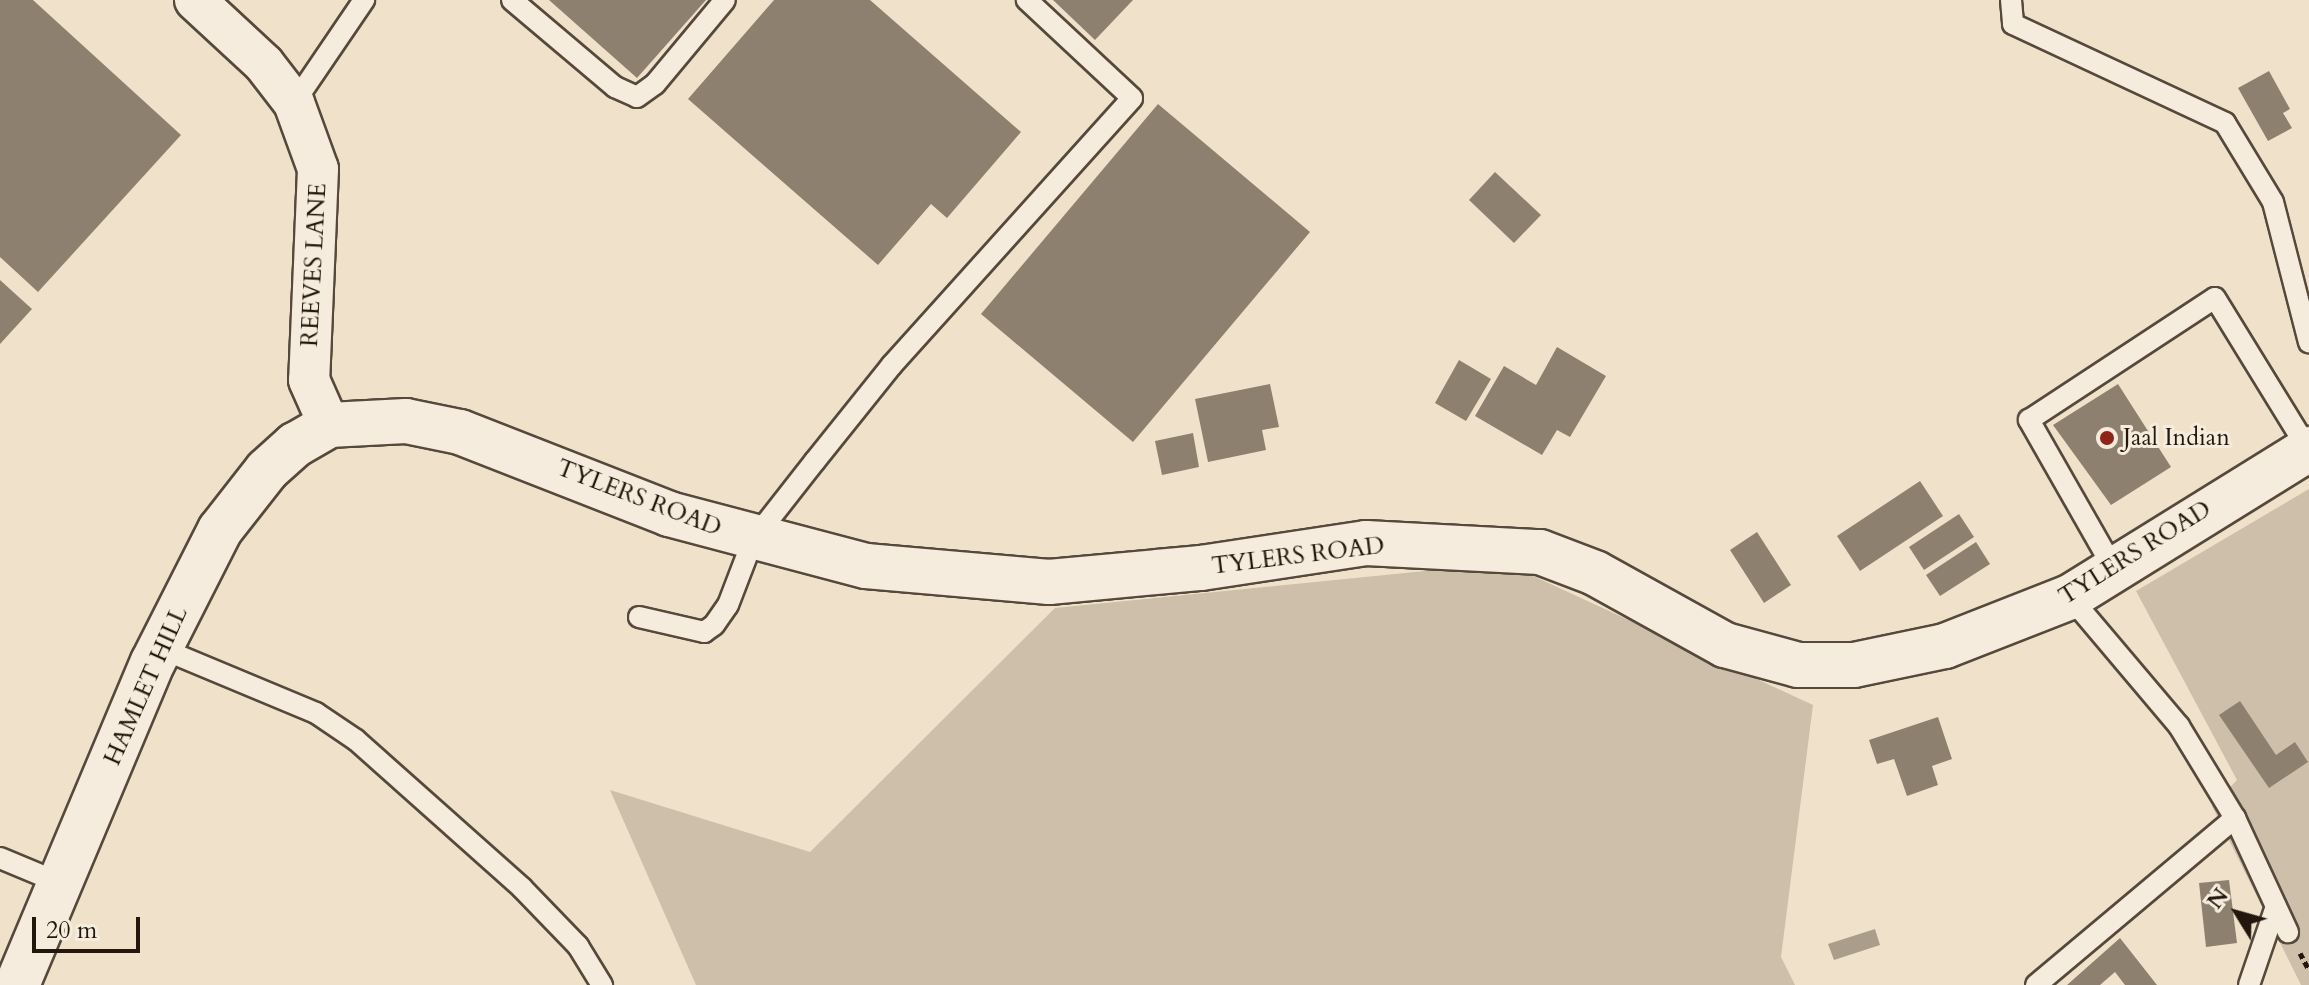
<!DOCTYPE html>
<html>
<head>
<meta charset="utf-8">
<style>
  body { margin:0 }
  #map { position:relative; width:2309px; height:985px; overflow:hidden; background:#f0e2ca; font-family:Cardo,serif }
  div>[style] { position:absolute }
  .green>* { inset:0; background:#cdbfaa }
  .water>* { inset:0; background:#aa9d8a }
  .building>* { inset:0; background:#8d806f }
  .path>* { height:5px; margin-top:-2.5px; transform-origin:0; background:repeating-linear-gradient(90deg,#22160d 0 6px,transparent 0 10px) }
  .roads { filter:drop-shadow(2px 0 #56493c) drop-shadow(-2px 0 #56493c) drop-shadow(0 2px #56493c) drop-shadow(0 -2px #56493c) }
  .lane>* { height:20px; margin:-10px; padding:0 10px; transform-origin:10px; border-radius:10px; background:#f5ecdd }
  .street>* { height:40px; margin:-20px; padding:0 20px; transform-origin:20px; border-radius:20px; background:#f5ecdd }
  .secondary>* { height:44px; margin:-22px; padding:0 22px; transform-origin:22px; border-radius:22px; background:#f5ecdd }
  .dots>* { width:22px; height:22px; translate:-50% -50%; box-sizing:border-box; border:4px solid #f5ecdd; border-radius:50% }
  span { translate:-50% -50%; white-space:nowrap; text-align:center; line-height:1.15; -webkit-text-stroke:6px #f5ecdd; paint-order:stroke }
  .street-label { font-size:24px; color:#22160d }
  .poi-label { font-size:24px; color:#22160d }
  .left { translate:0 -50%; text-align:left }
  .north { position:absolute; left:2197px; top:873px; width:80px; height:80px; -webkit-text-stroke:6px #f5ecdd; paint-order:stroke; rotate:307deg; font-size:22px; font-weight:700; line-height:32px; text-align:center; color:#22160d }
  .north::after { content:''; display:block; margin:auto; width:28px; height:36px; background:#22160d; clip-path:polygon(50% 0,100% 100%,50% 72%,0 100%) }
  .scale { position:absolute; left:32px; top:917px; width:108px; height:36px; box-sizing:border-box; border:4px solid #22160d; border-top:0; padding-left:10px; font-size:24px; line-height:28px; white-space:nowrap; color:#22160d; -webkit-text-stroke:6px #f5ecdd; paint-order:stroke }
</style>
</head>
<body>
<div id="map">
  <div class="green">
    <div style="clip-path:polygon(2309px 489px,2309px 985px,2301px 985px,2212px 806px,2237px 780px,2136px 591px)"></div>
    <div style="clip-path:polygon(1505px 563px,1813px 705px,1781px 957px,1795px 985px,696px 985px,610px 790px,810px 852px,1055px 608px)"></div>
  </div>
  <div class="water">
    <div style="clip-path:polygon(1875px 929px,1880px 945px,1834px 960px,1828px 944px)"></div>
  </div>
  <div class="building">
    <div style="clip-path:polygon(0 0,33px 0,181px 135px,38px 292px,0 257px)"></div>
    <div style="clip-path:polygon(549px 0,706px 0,637px 78px)"></div>
    <div style="clip-path:polygon(774px 0,870px 0,1021px 132px,947px 218px,931px 204px,878px 265px,688px 99px)"></div>
    <div style="clip-path:polygon(1053px 0,1133px 0,1095px 40px)"></div>
    <div style="clip-path:polygon(2269px 71px,2290px 109px,2283px 113px,2292px 128px,2268px 141px,2238px 88px)"></div>
    <div style="clip-path:polygon(1158px 104px,1310px 232px,1133px 442px,981px 314px)"></div>
    <div style="clip-path:polygon(1495px 172px,1541px 215px,1514px 243px,1469px 200px)"></div>
    <div style="clip-path:polygon(0 280px,32px 309px,0 344px)"></div>
    <div style="clip-path:polygon(1557px 347px,1606px 376px,1570px 437px,1557px 430px,1542px 455px,1475px 416px,1504px 366px,1536px 385px)"></div>
    <div style="clip-path:polygon(1459px 360px,1491px 379px,1466px 421px,1435px 403px)"></div>
    <div style="clip-path:polygon(1270px 384px,1279px 427px,1262px 430px,1266px 450px,1208px 462px,1195px 399px)"></div>
    <div style="clip-path:polygon(2118px 384px,2171px 467px,2111px 505px,2053px 425px)"></div>
    <div style="clip-path:polygon(1193px 433px,1199px 467px,1162px 475px,1155px 441px)"></div>
    <div style="clip-path:polygon(1920px 481px,1943px 516px,1860px 571px,1837px 536px)"></div>
    <div style="clip-path:polygon(1959px 514px,1974px 537px,1924px 570px,1909px 547px)"></div>
    <div style="clip-path:polygon(1757px 532px,1791px 585px,1764px 603px,1730px 550px)"></div>
    <div style="clip-path:polygon(1976px 542px,1990px 564px,1940px 596px,1926px 575px)"></div>
    <div style="clip-path:polygon(2240px 701px,2276px 755px,2295px 742px,2308px 762px,2269px 788px,2219px 715px)"></div>
    <div style="clip-path:polygon(1938px 717px,1952px 759px,1932px 766px,1938px 785px,1907px 796px,1894px 759px,1877px 764px,1869px 740px)"></div>
    <div style="clip-path:polygon(2229px 880px,2237px 943px,2206px 947px,2199px 883px)"></div>
    <div style="clip-path:polygon(2120px 938px,2157px 985px,2125px 985px,2115px 972px,2100px 985px,2067px 985px)"></div>
  </div>
  <div class="path">
    <div style="left:2300px;top:953px;width:19px;rotate:62deg"></div>
  </div>
  <div class="roads">
    <div class="lane">
      <div style="left:512px;top:0;width:135px;rotate:40.2deg"></div>
      <div style="left:615px;top:87px;width:24px;rotate:24deg"></div>
      <div style="left:637px;top:97px;width:22px;rotate:-36deg"></div>
      <div style="left:655px;top:84px;width:109px;rotate:-50.2deg"></div>
      <div style="left:2011px;top:0;width:24px;rotate:85deg"></div>
      <div style="left:2013px;top:24px;width:234px;rotate:25deg"></div>
      <div style="left:2225px;top:123px;width:92px;rotate:58.7deg"></div>
      <div style="left:2273px;top:202px;width:145px;rotate:75.6deg"></div>
      <div style="left:294px;top:103px;width:125px;rotate:-55.8deg"></div>
      <div style="left:2114px;top:569px;width:172px;rotate:-119.7deg"></div>
      <div style="left:2029px;top:420px;width:222px;rotate:-33.3deg"></div>
      <div style="left:2215px;top:298px;width:177px;rotate:58.4deg"></div>
      <div style="left:2070px;top:597px;width:169px;rotate:49.8deg"></div>
      <div style="left:2179px;top:726px;width:108px;rotate:58.7deg"></div>
      <div style="left:2235px;top:818px;width:126px;rotate:65.1deg"></div>
      <div style="left:639px;top:617px;width:67px;rotate:13deg"></div>
      <div style="left:704px;top:632px;width:12px;rotate:-35deg"></div>
      <div style="left:714px;top:625px;width:24px;rotate:-55deg"></div>
      <div style="left:728px;top:605px;width:70px;rotate:-69deg"></div>
      <div style="left:753px;top:540px;width:100px;rotate:-51.9deg"></div>
      <div style="left:815px;top:461px;width:122px;rotate:-51.3deg"></div>
      <div style="left:891px;top:366px;width:360px;rotate:-48deg"></div>
      <div style="left:1132px;top:98px;width:144px;rotate:-137deg"></div>
      <div style="left:160px;top:648px;width:169px;rotate:22.6deg"></div>
      <div style="left:316px;top:713px;width:48px;rotate:34deg"></div>
      <div style="left:356px;top:740px;width:222px;rotate:41.7deg"></div>
      <div style="left:522px;top:888px;width:81px;rotate:46deg"></div>
      <div style="left:578px;top:946px;width:46px;rotate:58.4deg"></div>
      <div style="left:0;top:858px;width:65px;rotate:22.6deg"></div>
      <div style="left:2036px;top:985px;width:260px;rotate:-40deg"></div>
      <div style="left:2249px;top:985px;width:83px;rotate:-71.1deg"></div>
    </div>
    <div class="street">
      <div style="left:195px;top:0;width:94px;rotate:42.8deg"></div>
      <div style="left:264px;top:64px;width:49px;rotate:52.4deg"></div>
      <div style="left:294px;top:103px;width:70px;rotate:70deg"></div>
      <div style="left:318px;top:169px;width:211px;rotate:92.4deg"></div>
      <div style="left:309px;top:380px;width:49px;rotate:66deg"></div>
    </div>
    <div class="secondary">
      <div style="left:17px;top:985px;width:350px;rotate:-67.2deg"></div>
      <div style="left:153px;top:662px;width:148px;rotate:-63.1deg"></div>
      <div style="left:220px;top:530px;width:76px;rotate:-51.9deg"></div>
      <div style="left:267px;top:470px;width:38px;rotate:-42deg"></div>
      <div style="left:295px;top:445px;width:39px;rotate:-30deg"></div>
      <div style="left:329px;top:425px;width:77px;rotate:-3deg"></div>
      <div style="left:406px;top:421px;width:55px;rotate:11.5deg"></div>
      <div style="left:460px;top:432px;width:225px;rotate:21.4deg"></div>
      <div style="left:669px;top:514px;width:204px;rotate:14.8deg"></div>
      <div style="left:866px;top:566px;width:184px;rotate:5deg"></div>
      <div style="left:1049px;top:582px;width:153px;rotate:-5.3deg"></div>
      <div style="left:1201px;top:568px;width:167px;rotate:-8.6deg"></div>
      <div style="left:1366px;top:543px;width:174px;rotate:3deg"></div>
      <div style="left:1540px;top:552px;width:59px;rotate:20.9deg"></div>
      <div style="left:1595px;top:573px;width:149px;rotate:29deg"></div>
      <div style="left:1725px;top:645px;width:76px;rotate:15.3deg"></div>
      <div style="left:1798px;top:665px;width:56px"></div>
      <div style="left:1854px;top:665px;width:93px;rotate:-11.8deg"></div>
      <div style="left:1945px;top:646px;width:134px;rotate:-21.4deg"></div>
      <div style="left:2070px;top:597px;width:281px;rotate:-31.8deg"></div>
    </div>
  </div>
  <div class="dots">
    <div style="left:2107px;top:438px;background:#8f2418"></div>
  </div>
  <div class="street-label">
    <span style="left:314px;top:265px;rotate:-87deg">REEVES LANE</span>
    <span style="left:639px;top:498px;rotate:21deg">TYLERS ROAD</span>
    <span style="left:2135px;top:553px;rotate:-32deg">TYLERS ROAD</span>
    <span style="left:1298px;top:556px;rotate:-7deg">TYLERS ROAD</span>
    <span style="left:146px;top:686px;rotate:-66deg">HAMLET HILL</span>
  </div>
  <div class="poi-label">
    <span class="left" style="left:2123px;top:438px">Jaal Indian</span>
  </div>
  <div class="north">N</div>
  <div class="scale">20 m</div>
</div>
</body>
</html>
